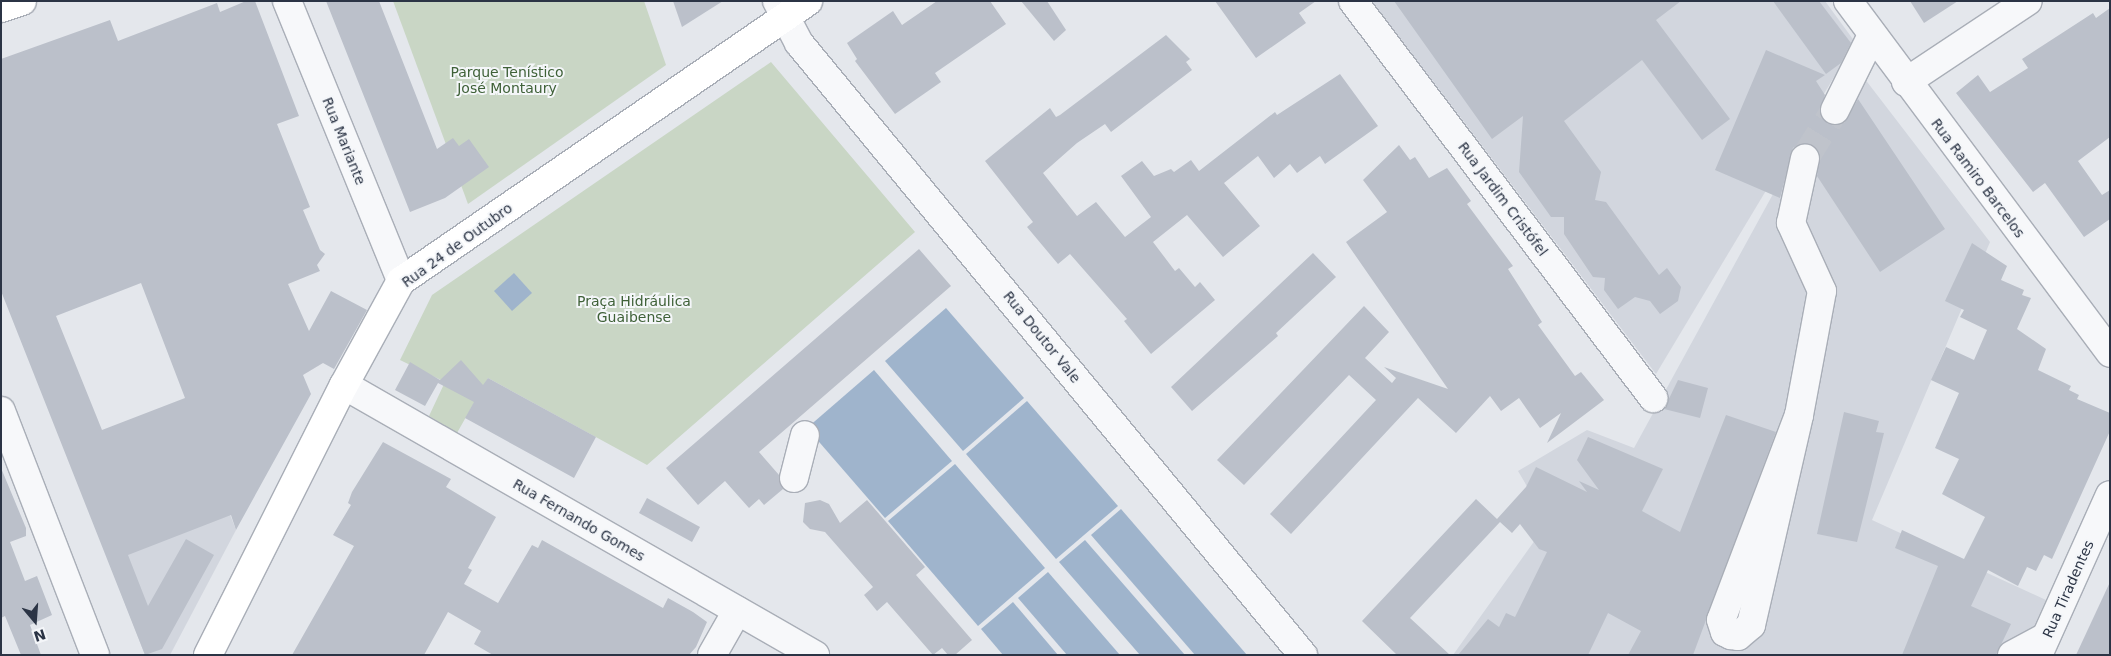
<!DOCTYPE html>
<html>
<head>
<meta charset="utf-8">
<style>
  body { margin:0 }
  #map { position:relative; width:2111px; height:656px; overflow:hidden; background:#e4e7ec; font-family:"DejaVu Sans",sans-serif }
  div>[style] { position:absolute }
  .built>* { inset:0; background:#d2d6de }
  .green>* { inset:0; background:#c9d6c5 }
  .water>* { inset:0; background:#9fb4cc }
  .building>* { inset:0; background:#bbc0ca }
  .minor-tunnel>* { height:28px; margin-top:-14px; transform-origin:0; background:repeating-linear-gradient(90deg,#bfc3cb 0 28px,transparent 0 42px) }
  .roads { filter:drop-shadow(1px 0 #a9aeb7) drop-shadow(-1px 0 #a9aeb7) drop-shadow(0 1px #a9aeb7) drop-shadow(0 -1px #a9aeb7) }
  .minor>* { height:28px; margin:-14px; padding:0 14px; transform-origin:14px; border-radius:14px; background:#f7f8fa }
  .major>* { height:28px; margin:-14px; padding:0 14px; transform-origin:14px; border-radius:14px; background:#fff }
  span { translate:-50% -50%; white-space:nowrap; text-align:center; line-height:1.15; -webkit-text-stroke:4px #f4f6f9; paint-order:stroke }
  .park-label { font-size:14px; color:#3f6138 }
  .street-label { font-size:14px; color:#2b3445 }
  .frame { position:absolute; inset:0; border:2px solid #2b3445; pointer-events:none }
  .north { position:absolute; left:10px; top:596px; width:50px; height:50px; -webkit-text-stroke:4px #f4f6f9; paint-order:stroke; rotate:162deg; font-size:14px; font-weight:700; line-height:20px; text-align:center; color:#2b3445 }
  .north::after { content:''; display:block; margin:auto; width:18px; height:22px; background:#2b3445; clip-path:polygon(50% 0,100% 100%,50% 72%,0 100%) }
</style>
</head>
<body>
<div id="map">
  <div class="built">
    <div style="clip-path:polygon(1372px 1px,1825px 1px,1855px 42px,1656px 374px)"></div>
    <div style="clip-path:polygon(1848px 57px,1990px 242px,1872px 520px,2046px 600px,2021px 655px,1453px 655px,1548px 522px,1518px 471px,1587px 430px,1634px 448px)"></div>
    <div style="clip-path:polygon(224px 499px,236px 530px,170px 655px,145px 655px,107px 557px)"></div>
  </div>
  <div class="green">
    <div style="clip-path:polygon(393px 1px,644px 1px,666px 65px,468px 204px)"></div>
    <div style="clip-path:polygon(771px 62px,915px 232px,647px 465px,488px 378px,457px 433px,429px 416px,445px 382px,400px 360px,432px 295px)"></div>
  </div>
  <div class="water">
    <div style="clip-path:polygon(514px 273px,532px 293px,512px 311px,494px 291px)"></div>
    <div style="clip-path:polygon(946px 308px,1024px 398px,963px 451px,885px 361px)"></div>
    <div style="clip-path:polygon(874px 370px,952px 461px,885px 518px,807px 428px)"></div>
    <div style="clip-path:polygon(1027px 401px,1118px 506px,1056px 559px,966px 454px)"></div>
    <div style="clip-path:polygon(955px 464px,1045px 568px,978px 626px,888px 521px)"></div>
    <div style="clip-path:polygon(1121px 509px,1247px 655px,1195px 655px,1091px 535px)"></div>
    <div style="clip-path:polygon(1085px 540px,1185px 655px,1140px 655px,1059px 562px)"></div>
    <div style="clip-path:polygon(1048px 572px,1120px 655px,1067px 655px,1018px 598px)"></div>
    <div style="clip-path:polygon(1013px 602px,1058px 655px,1003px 655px,981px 629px)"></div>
  </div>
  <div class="building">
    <div style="clip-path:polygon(evenodd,246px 1px,255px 1px,299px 116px,277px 124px,310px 207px,303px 210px,320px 250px,325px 254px,317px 265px,320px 271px,288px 284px,309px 331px,331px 291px,367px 310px,334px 369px,323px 363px,303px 375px,311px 394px,236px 530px,231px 515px,128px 555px,148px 606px,186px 539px,214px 555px,162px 649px,145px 655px,1px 291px,1px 59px,110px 20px,118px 41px,217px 3px,220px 12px,246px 1px,141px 283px,185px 398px,102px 430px,56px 316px,141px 283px)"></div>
    <div style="clip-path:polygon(326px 1px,379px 1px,437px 149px,453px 138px,459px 146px,469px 139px,489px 167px,445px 198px,410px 212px)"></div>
    <div style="clip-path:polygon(673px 1px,723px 1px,682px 27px)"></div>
    <div style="clip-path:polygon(937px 1px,990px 1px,1006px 24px,935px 73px,941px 82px,895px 114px,855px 61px,857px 59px,847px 43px,893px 11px,902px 25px)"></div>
    <div style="clip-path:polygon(1021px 1px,1047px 1px,1066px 30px,1054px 41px)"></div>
    <div style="clip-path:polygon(1215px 1px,1316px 1px,1299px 13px,1306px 23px,1256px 58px)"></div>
    <div style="clip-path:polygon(1394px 1px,1681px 1px,1656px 20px,1730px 119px,1702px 140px,1642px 60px,1564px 121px,1601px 172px,1595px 200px,1606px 202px,1659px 275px,1667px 268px,1681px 287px,1678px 301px,1660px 314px,1650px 301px,1635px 297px,1618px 309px,1604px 290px,1605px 278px,1593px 277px,1564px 234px,1564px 217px,1551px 217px,1519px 172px,1523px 116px,1492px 139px)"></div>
    <div style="clip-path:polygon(1773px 1px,1819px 1px,1851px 43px,1841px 63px,1826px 74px)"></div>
    <div style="clip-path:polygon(1910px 1px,1958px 1px,1924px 23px)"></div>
    <div style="clip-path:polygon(2110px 8px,2110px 137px,2078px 161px,2102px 195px,2110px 190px,2110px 219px,2084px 237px,2045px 183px,2033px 192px,1956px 93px,1978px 75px,1990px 92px,2028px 68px,2022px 59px,2093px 13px,2096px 18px)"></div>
    <div style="clip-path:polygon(1166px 35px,1190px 59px,1186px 62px,1192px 70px,1111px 132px,1105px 124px,1077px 143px,1043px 173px,1077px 216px,1096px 202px,1125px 237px,1151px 217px,1121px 176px,1142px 161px,1154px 176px,1171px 169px,1174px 172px,1191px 160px,1199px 171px,1275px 112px,1277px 115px,1340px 74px,1378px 126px,1325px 164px,1320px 156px,1297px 173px,1290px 164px,1274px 178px,1258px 156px,1224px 183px,1260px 226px,1223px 257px,1187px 215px,1153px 242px,1175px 271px,1179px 268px,1195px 287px,1200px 282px,1215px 300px,1151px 354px,1124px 321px,1127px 319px,1070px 254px,1058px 264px,1027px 227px,1033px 222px,985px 161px,1050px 108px,1056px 117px,1060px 115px)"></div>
    <div style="clip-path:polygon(1766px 50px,1825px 75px,1816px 81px,1825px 95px,1820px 112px,1828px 124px,1844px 123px,1858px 99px,1945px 229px,1880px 272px,1817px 176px,1820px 154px,1815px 146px,1801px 143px,1793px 148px,1780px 198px,1715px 170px)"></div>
    <div style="clip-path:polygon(1399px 145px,1410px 160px,1415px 157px,1429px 178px,1447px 168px,1471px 201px,1467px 204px,1513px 266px,1508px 269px,1542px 322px,1538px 325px,1575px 376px,1581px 372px,1604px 400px,1547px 443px,1561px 413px,1540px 428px,1519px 398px,1501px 411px,1490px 396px,1456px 433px,1418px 398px,1291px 534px,1270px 514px,1376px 400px,1349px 375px,1244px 485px,1217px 460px,1364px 306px,1389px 332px,1365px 358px,1392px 383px,1396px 378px,1384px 367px,1448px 389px,1346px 242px,1387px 212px,1363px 180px)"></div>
    <div style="clip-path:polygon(1972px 243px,2007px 266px,2001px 280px,2024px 290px,2022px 295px,2031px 298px,2017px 329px,2046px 349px,2038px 370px,2071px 386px,2069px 390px,2079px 395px,2077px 399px,2110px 413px,2110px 431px,2052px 559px,2044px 555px,2036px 571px,2027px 567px,2018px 586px,1988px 570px,1971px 606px,2011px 624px,1996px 655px,1902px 655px,1938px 566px,1895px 548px,1902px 530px,1964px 559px,1985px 517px,1942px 494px,1959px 459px,1935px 448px,1959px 393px,1931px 380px,1946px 347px,1974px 360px,1987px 330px,1960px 317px,1964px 310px,1945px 301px)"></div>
    <div style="clip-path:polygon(919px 249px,951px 286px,759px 452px,779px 475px,783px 489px,764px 505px,759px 499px,749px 508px,725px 481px,698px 505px,666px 468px)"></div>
    <div style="clip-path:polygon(1313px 253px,1336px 277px,1276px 333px,1278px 336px,1192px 411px,1171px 387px)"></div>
    <div style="clip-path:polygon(461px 360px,483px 385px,488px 378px,596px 437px,574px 478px,465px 418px,474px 402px,438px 383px,425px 406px,395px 390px,410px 362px,440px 380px)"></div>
    <div style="clip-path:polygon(1678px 380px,1708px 388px,1700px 418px,1664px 409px)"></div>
    <div style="clip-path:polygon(1844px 412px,1879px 421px,1876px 432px,1884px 433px,1857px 542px,1817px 534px)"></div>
    <div style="clip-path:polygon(1726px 415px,1776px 432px,1693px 655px,1628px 655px,1641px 631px,1608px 613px,1588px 655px,1458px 655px,1488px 619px,1499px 627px,1506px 613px,1515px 617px,1547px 552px,1539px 549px,1520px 524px,1512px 533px,1500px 522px,1410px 618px,1450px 655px,1397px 655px,1362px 621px,1476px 499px,1497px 519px,1526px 487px,1536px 467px,1587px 492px,1579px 481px,1599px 490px,1577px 460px,1588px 437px,1663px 469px,1642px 511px,1680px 532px)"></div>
    <div style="clip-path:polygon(383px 442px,451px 479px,446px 487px,496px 517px,468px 568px,472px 570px,464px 584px,498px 603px,532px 545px,538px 548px,542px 540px,663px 608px,668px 598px,693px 612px,707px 622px,696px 647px,689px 655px,493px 655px,474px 644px,481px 631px,448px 612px,424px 655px,292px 655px,354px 546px,333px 535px,351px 505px,348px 503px,352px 492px)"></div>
    <div style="clip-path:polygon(1px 468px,26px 528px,26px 536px,10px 542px,25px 581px,37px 576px,52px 615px,30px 625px,41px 655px,21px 655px,5px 616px,1px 618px)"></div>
    <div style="clip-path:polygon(647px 498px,700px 527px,692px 542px,639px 513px)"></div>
    <div style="clip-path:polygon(820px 500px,829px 504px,840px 523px,867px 500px,925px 567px,916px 575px,972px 640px,955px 655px,948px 655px,942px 648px,933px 655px,887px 602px,877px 611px,864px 595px,873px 587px,825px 532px,810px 529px,803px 522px,805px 503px)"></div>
    <div style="clip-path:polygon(2110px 582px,2110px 655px,2076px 655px)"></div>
  </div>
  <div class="minor-tunnel">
    <div style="left:1805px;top:158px;width:57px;rotate:-58deg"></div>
  </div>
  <div class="roads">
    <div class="minor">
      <div style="left:287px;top:1px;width:302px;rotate:67.8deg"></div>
      <div style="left:777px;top:1px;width:47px;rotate:62.4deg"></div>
      <div style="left:799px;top:43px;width:793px;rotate:50.53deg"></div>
      <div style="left:1353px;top:1px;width:498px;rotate:52.9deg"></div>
      <div style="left:1848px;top:1px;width:439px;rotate:53.3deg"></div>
      <div style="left:1906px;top:82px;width:146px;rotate:-33.6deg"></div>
      <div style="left:1835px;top:110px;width:84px;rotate:-63.7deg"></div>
      <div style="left:344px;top:385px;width:543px;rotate:29.82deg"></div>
      <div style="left:1px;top:411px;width:261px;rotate:68.9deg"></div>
      <div style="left:1799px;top:415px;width:219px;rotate:110.8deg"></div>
      <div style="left:1721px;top:620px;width:13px;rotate:72deg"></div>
      <div style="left:1725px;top:632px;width:7px;rotate:27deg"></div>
      <div style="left:1731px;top:635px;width:7px;rotate:8deg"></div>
      <div style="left:1738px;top:636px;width:17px;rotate:-40deg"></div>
      <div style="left:1751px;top:625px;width:215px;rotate:-77.1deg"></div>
      <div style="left:1799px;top:415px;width:126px;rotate:-79.5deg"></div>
      <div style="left:1822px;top:291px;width:75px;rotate:-114.5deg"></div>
      <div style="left:1791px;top:223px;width:66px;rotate:-77.8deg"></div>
      <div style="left:794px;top:478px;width:44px;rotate:-75.7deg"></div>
      <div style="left:712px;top:655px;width:51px;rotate:-60.4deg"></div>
      <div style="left:2012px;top:655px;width:38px;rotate:-28deg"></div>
      <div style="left:2038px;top:655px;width:175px;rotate:-65.8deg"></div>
    </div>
    <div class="major">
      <div style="left:1px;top:8px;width:22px;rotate:-18deg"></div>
      <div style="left:208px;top:655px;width:302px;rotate:-63.3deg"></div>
      <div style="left:344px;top:385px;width:119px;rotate:-61.3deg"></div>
      <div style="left:401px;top:281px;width:494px;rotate:-34.5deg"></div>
    </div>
  </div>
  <div class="park-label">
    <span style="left:507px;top:80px">Parque Tenístico<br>José Montaury</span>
    <span style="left:634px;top:309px">Praça Hidráulica<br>Guaibense</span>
  </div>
  <div class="street-label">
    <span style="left:344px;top:141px;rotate:68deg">Rua Mariante</span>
    <span style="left:1978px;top:178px;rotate:53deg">Rua Ramiro Barcelos</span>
    <span style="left:1503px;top:199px;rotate:53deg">Rua Jardim Cristófel</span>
    <span style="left:457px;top:245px;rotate:-36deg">Rua 24 de Outubro</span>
    <span style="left:1042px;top:337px;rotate:51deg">Rua Doutor Vale</span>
    <span style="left:579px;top:520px;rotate:30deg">Rua Fernando Gomes</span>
    <span style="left:2068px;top:589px;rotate:-66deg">Rua Tiradentes</span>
  </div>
  <div class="frame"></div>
  <div class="north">N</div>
</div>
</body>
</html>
